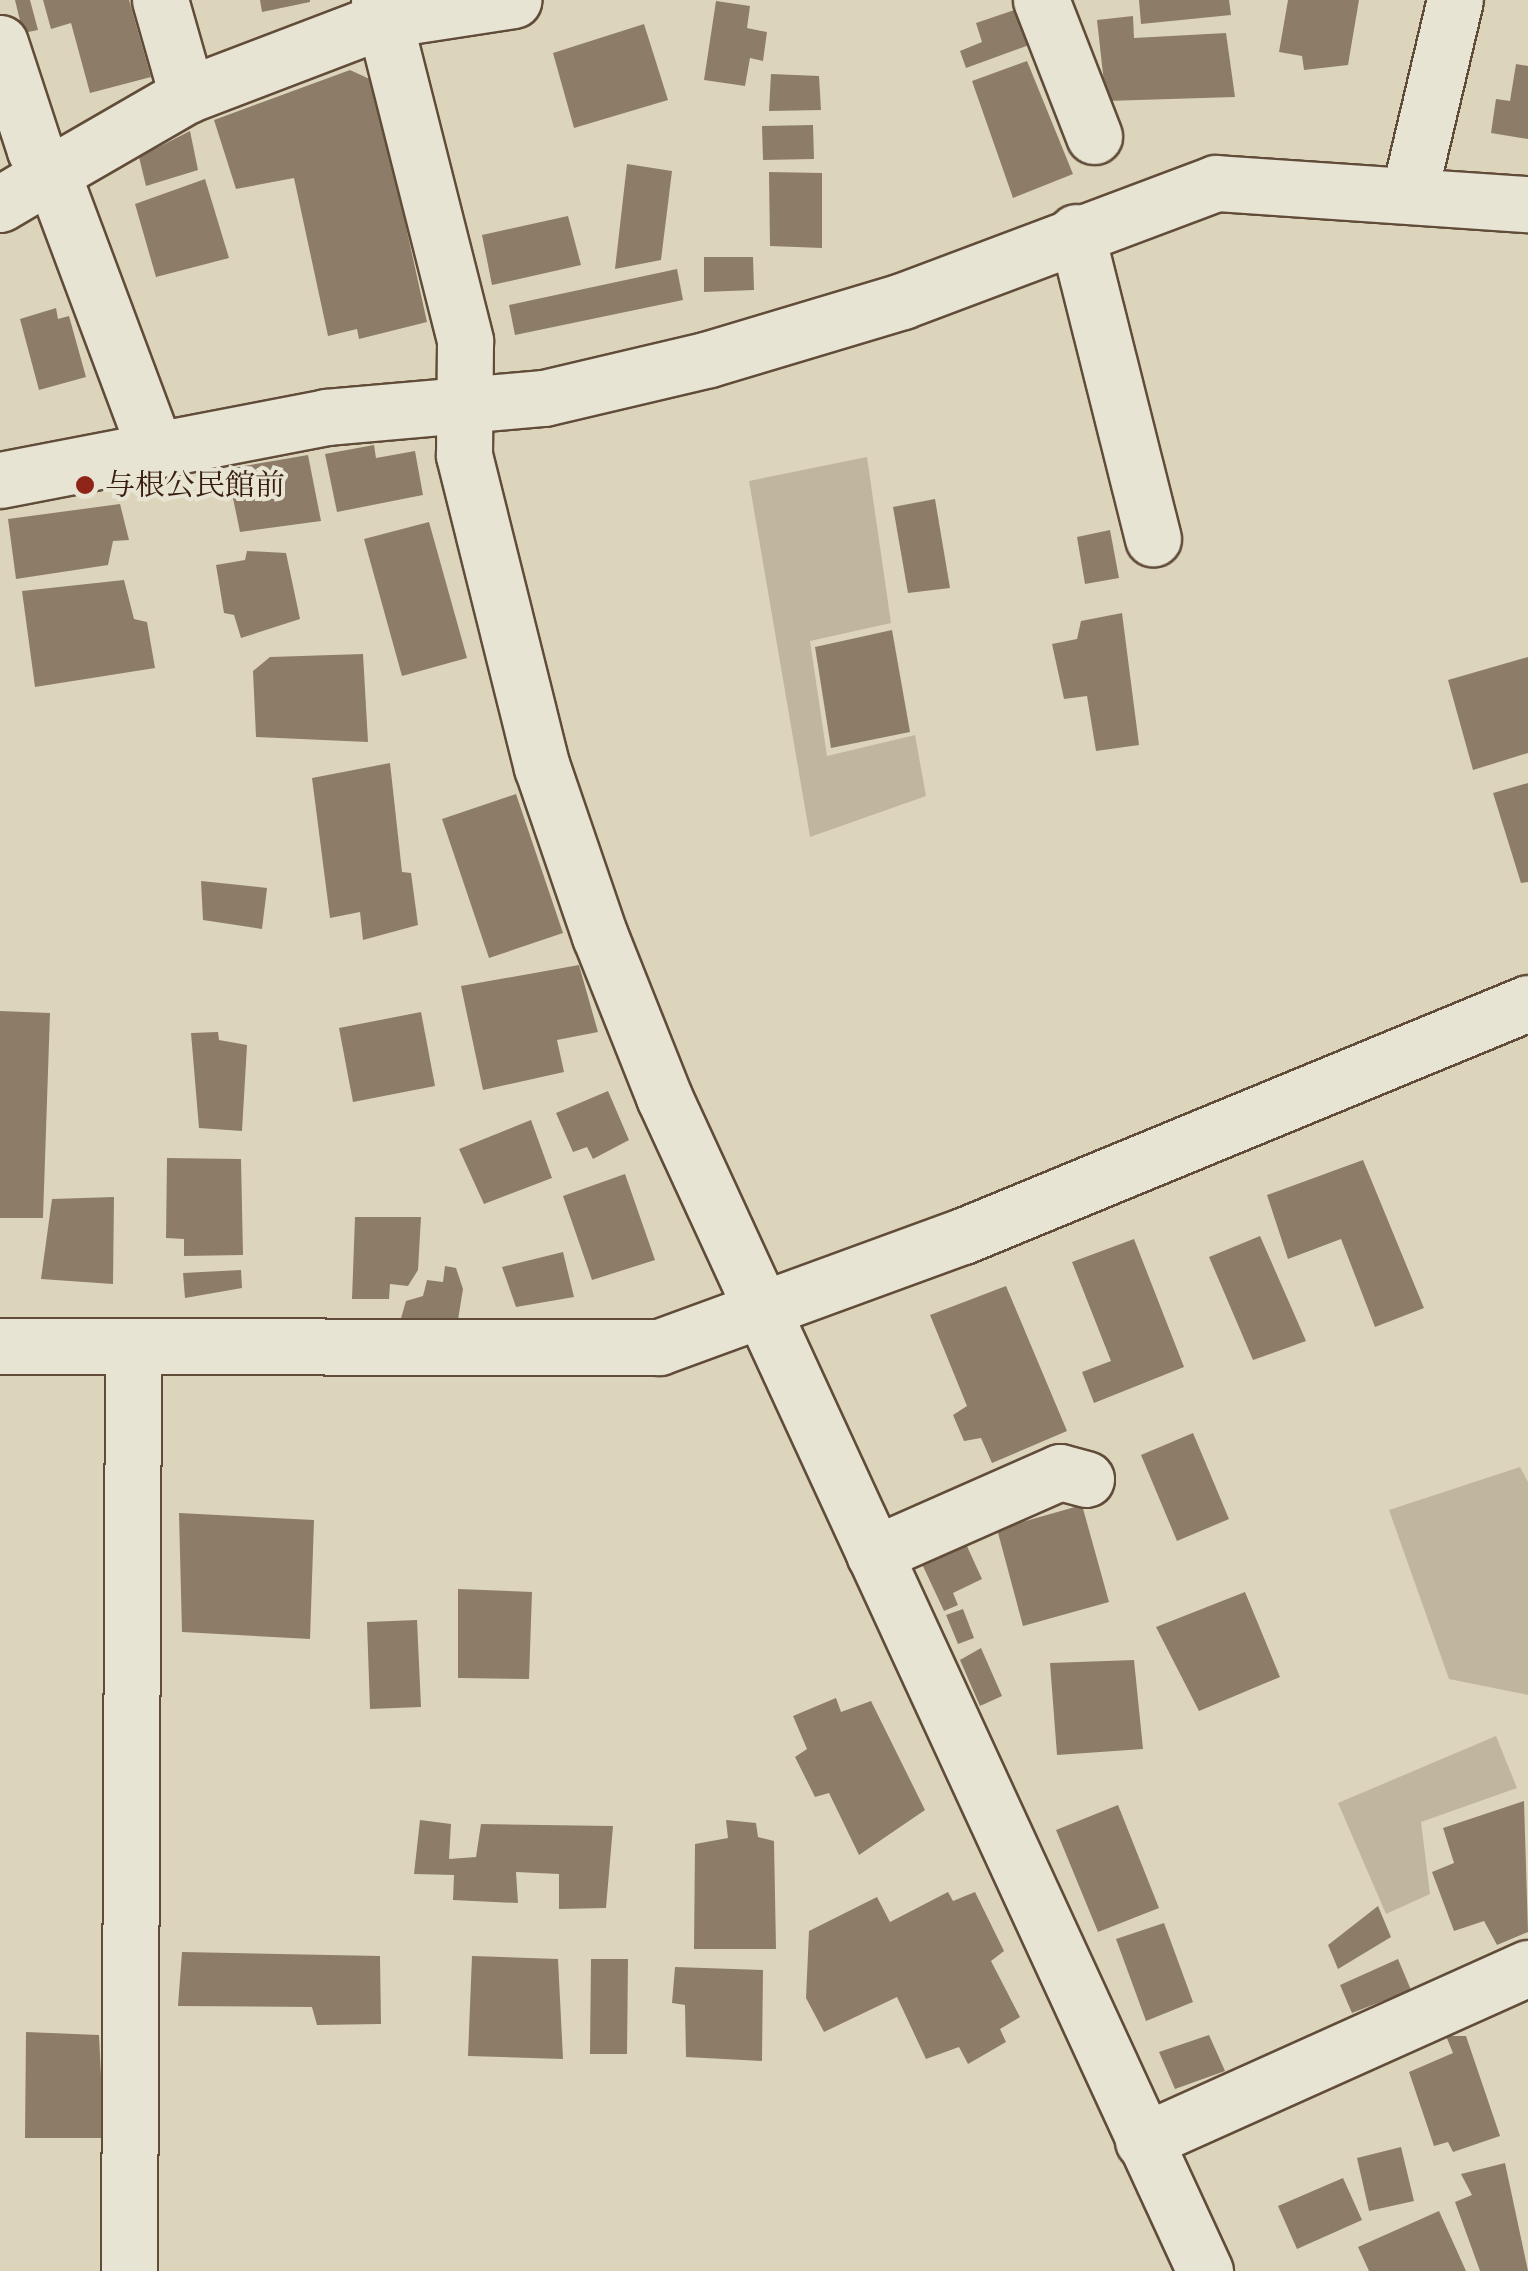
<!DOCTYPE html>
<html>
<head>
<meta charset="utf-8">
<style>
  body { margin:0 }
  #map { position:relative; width:1528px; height:2271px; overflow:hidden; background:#dcd5bb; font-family:"Libre Caslon Text","Noto Serif JP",serif }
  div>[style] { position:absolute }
  .green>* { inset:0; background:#c0b69e }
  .building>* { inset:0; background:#8d7d68 }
  .roads { filter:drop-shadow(2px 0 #614c39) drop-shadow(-2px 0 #614c39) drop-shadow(0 2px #614c39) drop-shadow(0 -2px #614c39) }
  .minor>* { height:55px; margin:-27.5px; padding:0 27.5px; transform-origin:27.5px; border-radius:27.5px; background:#e8e4d3 }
  .tertiary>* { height:55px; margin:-27.5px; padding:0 27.5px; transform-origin:27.5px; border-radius:27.5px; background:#e8e4d3 }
  .dots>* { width:28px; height:28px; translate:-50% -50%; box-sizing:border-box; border:5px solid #e8e4d3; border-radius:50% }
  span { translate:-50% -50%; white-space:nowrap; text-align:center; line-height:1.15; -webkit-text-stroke:8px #e8e4d3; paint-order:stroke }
  .poi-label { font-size:30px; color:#381e0e }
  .left { translate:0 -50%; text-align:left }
</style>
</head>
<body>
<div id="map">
  <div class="green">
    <div style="clip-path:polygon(867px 457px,891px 623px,810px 641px,827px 756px,915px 735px,926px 796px,810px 837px,749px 481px)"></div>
    <div style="clip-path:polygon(1520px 1467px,1528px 1482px,1528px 1695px,1449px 1679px,1389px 1510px)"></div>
    <div style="clip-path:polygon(1496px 1736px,1517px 1788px,1421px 1822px,1430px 1894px,1386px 1914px,1338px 1803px)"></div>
  </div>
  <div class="building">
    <div style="clip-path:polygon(15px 0,30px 0,38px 30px,23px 33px)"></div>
    <div style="clip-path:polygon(43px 0,129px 0,151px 77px,90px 93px,71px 23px,51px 29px)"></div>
    <div style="clip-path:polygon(260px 0,310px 0,310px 2px,262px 12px)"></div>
    <div style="clip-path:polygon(1139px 0,1229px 0,1231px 15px,1141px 24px)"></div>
    <div style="clip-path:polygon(1288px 0,1359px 0,1348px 65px,1304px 70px,1302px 56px,1279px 52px)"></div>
    <div style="clip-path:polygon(716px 1px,750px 6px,747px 28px,767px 32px,763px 61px,750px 58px,745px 86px,704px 80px)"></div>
    <div style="clip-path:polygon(1020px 8px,1032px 44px,966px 68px,960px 51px,982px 42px,976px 23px)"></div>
    <div style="clip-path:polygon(1133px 16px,1134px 38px,1226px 33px,1235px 97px,1106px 101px,1097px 20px)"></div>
    <div style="clip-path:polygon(644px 24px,668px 100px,574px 128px,553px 53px)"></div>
    <div style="clip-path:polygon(1027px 61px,1073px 174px,1013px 198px,972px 81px)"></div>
    <div style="clip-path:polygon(1516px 64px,1528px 66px,1528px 139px,1491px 133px,1496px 99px,1510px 101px)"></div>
    <div style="clip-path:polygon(350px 70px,374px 81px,427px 322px,359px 339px,357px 329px,328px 336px,294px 178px,236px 189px,214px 120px)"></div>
    <div style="clip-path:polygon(771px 74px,819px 76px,821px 110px,769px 111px)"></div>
    <div style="clip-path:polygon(813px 125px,814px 159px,763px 160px,762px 126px)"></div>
    <div style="clip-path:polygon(190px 131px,198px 170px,146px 186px,139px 157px)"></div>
    <div style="clip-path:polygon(627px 164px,672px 171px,661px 260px,615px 269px)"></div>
    <div style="clip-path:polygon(769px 172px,822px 173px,822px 248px,770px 246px)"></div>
    <div style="clip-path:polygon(205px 179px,229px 258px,156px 277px,135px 204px)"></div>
    <div style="clip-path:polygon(568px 216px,581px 265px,492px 285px,482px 235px)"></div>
    <div style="clip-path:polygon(704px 257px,753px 257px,754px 290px,704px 292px)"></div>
    <div style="clip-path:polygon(677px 269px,683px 300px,515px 335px,509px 305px)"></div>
    <div style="clip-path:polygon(56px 308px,58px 319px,69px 316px,86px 377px,39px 390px,20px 319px)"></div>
    <div style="clip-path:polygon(374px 445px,376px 458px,415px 451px,423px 495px,337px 512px,325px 454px)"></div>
    <div style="clip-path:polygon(308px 455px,321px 521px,240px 532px,227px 469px)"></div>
    <div style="clip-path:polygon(935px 499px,950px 588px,908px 593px,893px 507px)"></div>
    <div style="clip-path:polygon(120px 504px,129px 540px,113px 541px,108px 565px,16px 579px,8px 519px)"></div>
    <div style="clip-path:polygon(429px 522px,467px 658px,402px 676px,364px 539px)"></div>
    <div style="clip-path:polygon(1110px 530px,1119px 578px,1085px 584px,1077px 537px)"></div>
    <div style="clip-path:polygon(247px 551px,286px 553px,300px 619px,241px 638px,234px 615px,224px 613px,216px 565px,245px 560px)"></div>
    <div style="clip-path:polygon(124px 580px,134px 619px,147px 622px,155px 668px,35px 687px,22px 591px)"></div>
    <div style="clip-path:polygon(1122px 613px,1139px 745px,1096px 751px,1087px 696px,1064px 699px,1052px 644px,1077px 639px,1081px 621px)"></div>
    <div style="clip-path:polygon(892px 630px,910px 732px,831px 748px,815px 647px)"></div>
    <div style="clip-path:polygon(363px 654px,368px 742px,256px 737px,253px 671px,270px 657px)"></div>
    <div style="clip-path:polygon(1528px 657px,1528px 753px,1473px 770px,1448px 680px)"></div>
    <div style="clip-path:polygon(390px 763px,402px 872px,411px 873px,418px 925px,363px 940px,360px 912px,330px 918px,312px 778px)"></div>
    <div style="clip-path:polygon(1528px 783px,1528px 882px,1521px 883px,1493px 793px)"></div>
    <div style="clip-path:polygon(516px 794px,563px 933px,489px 958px,442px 819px)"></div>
    <div style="clip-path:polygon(201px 881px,267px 888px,262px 929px,203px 920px)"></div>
    <div style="clip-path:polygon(579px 965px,598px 1032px,557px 1040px,564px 1072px,483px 1090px,461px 986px)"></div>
    <div style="clip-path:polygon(0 1011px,50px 1013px,43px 1218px,0 1218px)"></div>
    <div style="clip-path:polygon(421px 1012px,435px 1086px,353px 1102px,339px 1028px)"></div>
    <div style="clip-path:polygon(218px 1032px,219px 1040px,247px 1045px,242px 1131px,199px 1128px,191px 1033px)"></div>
    <div style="clip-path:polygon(608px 1091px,629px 1140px,593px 1159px,587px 1147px,573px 1152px,556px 1113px)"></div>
    <div style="clip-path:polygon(531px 1120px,552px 1178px,484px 1204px,459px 1149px)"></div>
    <div style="clip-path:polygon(167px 1158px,241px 1159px,243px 1255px,184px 1256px,184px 1239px,166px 1238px)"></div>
    <div style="clip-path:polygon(1363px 1160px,1424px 1308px,1375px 1327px,1341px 1239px,1288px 1259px,1267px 1195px)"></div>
    <div style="clip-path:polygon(625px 1174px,655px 1260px,592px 1280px,563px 1196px)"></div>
    <div style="clip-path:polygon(114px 1197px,113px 1284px,41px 1279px,52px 1199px)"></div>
    <div style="clip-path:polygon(355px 1217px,421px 1217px,418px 1270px,408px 1286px,390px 1284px,389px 1299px,352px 1299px)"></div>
    <div style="clip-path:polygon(1260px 1236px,1306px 1341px,1253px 1360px,1209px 1257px)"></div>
    <div style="clip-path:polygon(1134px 1239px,1184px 1367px,1094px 1403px,1082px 1372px,1111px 1361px,1072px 1262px)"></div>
    <div style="clip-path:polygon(563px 1252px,574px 1297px,516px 1307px,502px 1267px)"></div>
    <div style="clip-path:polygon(445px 1266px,456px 1268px,463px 1289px,457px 1326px,399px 1325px,406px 1301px,423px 1296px,427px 1280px,443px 1282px)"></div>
    <div style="clip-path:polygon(241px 1270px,242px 1288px,185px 1298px,183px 1273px)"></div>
    <div style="clip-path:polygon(1006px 1286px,1067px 1431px,992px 1463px,981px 1438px,964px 1441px,953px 1415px,967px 1406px,930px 1315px)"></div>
    <div style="clip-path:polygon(1193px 1433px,1229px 1519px,1177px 1541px,1141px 1455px)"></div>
    <div style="clip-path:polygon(1082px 1505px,1109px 1602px,1023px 1626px,997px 1529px)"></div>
    <div style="clip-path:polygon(179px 1513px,314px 1520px,310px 1639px,182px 1632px)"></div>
    <div style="clip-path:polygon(966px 1544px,982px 1579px,953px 1593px,958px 1605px,944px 1611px,922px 1564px)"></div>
    <div style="clip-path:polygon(458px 1589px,532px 1592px,529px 1679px,458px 1678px)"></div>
    <div style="clip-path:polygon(1245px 1592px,1280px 1677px,1199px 1711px,1156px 1627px)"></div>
    <div style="clip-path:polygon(963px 1609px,974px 1638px,958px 1644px,946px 1615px)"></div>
    <div style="clip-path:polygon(417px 1620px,421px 1707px,370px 1709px,367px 1622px)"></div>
    <div style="clip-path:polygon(981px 1648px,1002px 1696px,980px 1706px,960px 1660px)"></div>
    <div style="clip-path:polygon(1134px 1660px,1143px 1749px,1057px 1755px,1050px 1663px)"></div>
    <div style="clip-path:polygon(836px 1698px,841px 1712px,871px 1701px,925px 1810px,859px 1855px,829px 1793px,815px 1797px,795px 1757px,807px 1749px,793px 1716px)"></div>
    <div style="clip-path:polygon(1524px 1801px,1528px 1932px,1497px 1945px,1484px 1921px,1454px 1931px,1432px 1872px,1454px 1863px,1443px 1828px)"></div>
    <div style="clip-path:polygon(1118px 1805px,1159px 1908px,1098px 1932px,1056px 1830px)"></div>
    <div style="clip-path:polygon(420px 1820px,451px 1824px,449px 1859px,476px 1857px,481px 1824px,613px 1826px,606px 1908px,559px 1909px,559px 1874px,516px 1872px,518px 1903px,453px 1900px,454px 1875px,414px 1874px)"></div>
    <div style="clip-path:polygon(726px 1820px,756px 1823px,758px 1837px,774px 1841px,776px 1949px,694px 1949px,695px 1844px,728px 1838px)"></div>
    <div style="clip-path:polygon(948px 1892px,953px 1901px,975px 1892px,1004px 1951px,991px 1961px,1020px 2017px,1000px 2029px,1006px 2042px,968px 2064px,959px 2047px,926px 2059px,897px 1997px,824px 2032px,806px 1998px,809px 1931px,877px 1897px,890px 1922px)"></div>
    <div style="clip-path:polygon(1378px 1906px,1391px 1937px,1338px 1969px,1328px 1945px)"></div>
    <div style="clip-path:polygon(1164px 1923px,1193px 2002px,1146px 2021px,1116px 1939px)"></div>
    <div style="clip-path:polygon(182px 1952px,380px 1956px,381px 2024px,317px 2025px,312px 2007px,178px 2006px)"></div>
    <div style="clip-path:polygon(472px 1956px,558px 1959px,563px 2059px,468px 2056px)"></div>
    <div style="clip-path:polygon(591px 1959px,628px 1959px,627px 2054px,590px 2054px)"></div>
    <div style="clip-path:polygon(1398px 1959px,1411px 1990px,1352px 2013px,1340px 1985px)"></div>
    <div style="clip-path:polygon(675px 1967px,763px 1970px,762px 2061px,686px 2057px,685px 2005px,672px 2003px)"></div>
    <div style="clip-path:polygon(26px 2032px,99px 2035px,104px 2138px,25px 2138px)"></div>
    <div style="clip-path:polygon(1209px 2035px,1225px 2071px,1175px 2089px,1159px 2052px)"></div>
    <div style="clip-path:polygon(1446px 2036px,1466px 2036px,1500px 2136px,1453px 2152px,1448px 2142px,1434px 2146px,1409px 2072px,1453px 2053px)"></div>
    <div style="clip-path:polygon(1401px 2147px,1414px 2201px,1369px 2211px,1357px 2158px)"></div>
    <div style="clip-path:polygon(1505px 2163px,1528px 2271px,1480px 2271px,1455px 2202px,1472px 2195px,1461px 2174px)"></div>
    <div style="clip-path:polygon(1343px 2178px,1362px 2220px,1297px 2249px,1278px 2206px)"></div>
    <div style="clip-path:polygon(1439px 2211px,1466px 2271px,1369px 2271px,1358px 2247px)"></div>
  </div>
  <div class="roads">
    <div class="minor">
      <div style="left:160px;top:0;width:99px;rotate:74.1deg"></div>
      <div style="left:379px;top:0;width:352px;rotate:75.8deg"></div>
      <div style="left:465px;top:341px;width:114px;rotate:90.5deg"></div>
      <div style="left:464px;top:455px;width:322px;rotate:76deg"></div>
      <div style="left:542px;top:767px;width:179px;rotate:71.1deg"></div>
      <div style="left:600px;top:936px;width:173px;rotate:68.3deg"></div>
      <div style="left:664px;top:1097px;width:1293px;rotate:65.26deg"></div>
      <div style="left:1041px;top:0;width:146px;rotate:68.7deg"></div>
      <div style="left:0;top:43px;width:113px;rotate:71.9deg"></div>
      <div style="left:35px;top:150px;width:29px;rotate:54deg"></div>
      <div style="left:52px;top:173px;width:156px;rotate:-30deg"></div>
      <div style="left:187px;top:95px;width:210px;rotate:-20.9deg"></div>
      <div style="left:383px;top:20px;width:132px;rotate:-8.7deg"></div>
      <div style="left:1410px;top:190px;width:195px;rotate:-76.7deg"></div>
      <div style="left:0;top:204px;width:61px;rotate:-30.8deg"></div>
      <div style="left:52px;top:173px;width:291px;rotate:69.5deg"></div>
      <div style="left:1076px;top:232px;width:316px;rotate:75.9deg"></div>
      <div style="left:0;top:1346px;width:659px;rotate:0.09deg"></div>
      <div style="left:659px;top:1347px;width:324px;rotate:-20.1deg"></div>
      <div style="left:963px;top:1236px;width:611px;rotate:-22.41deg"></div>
      <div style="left:874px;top:1554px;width:203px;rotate:-23.8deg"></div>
      <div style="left:1060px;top:1472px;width:27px;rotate:15deg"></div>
      <div style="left:1143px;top:2141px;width:422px;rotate:-24.2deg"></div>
      <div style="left:129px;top:2271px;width:924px;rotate:-89.75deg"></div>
    </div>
    <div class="tertiary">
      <div style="left:0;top:480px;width:332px;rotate:-10.9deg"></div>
      <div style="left:326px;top:417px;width:219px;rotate:-5deg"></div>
      <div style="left:544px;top:398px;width:170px;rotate:-13.3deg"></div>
      <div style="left:709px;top:359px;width:202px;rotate:-16.7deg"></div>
      <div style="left:902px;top:301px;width:335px;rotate:-20.6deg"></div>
      <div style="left:1216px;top:183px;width:313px;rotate:3.9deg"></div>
    </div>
  </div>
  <div class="dots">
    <div style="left:85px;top:485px;background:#8f2418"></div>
  </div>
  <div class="poi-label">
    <span class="left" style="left:105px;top:485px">与根公民館前</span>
  </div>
</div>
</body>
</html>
